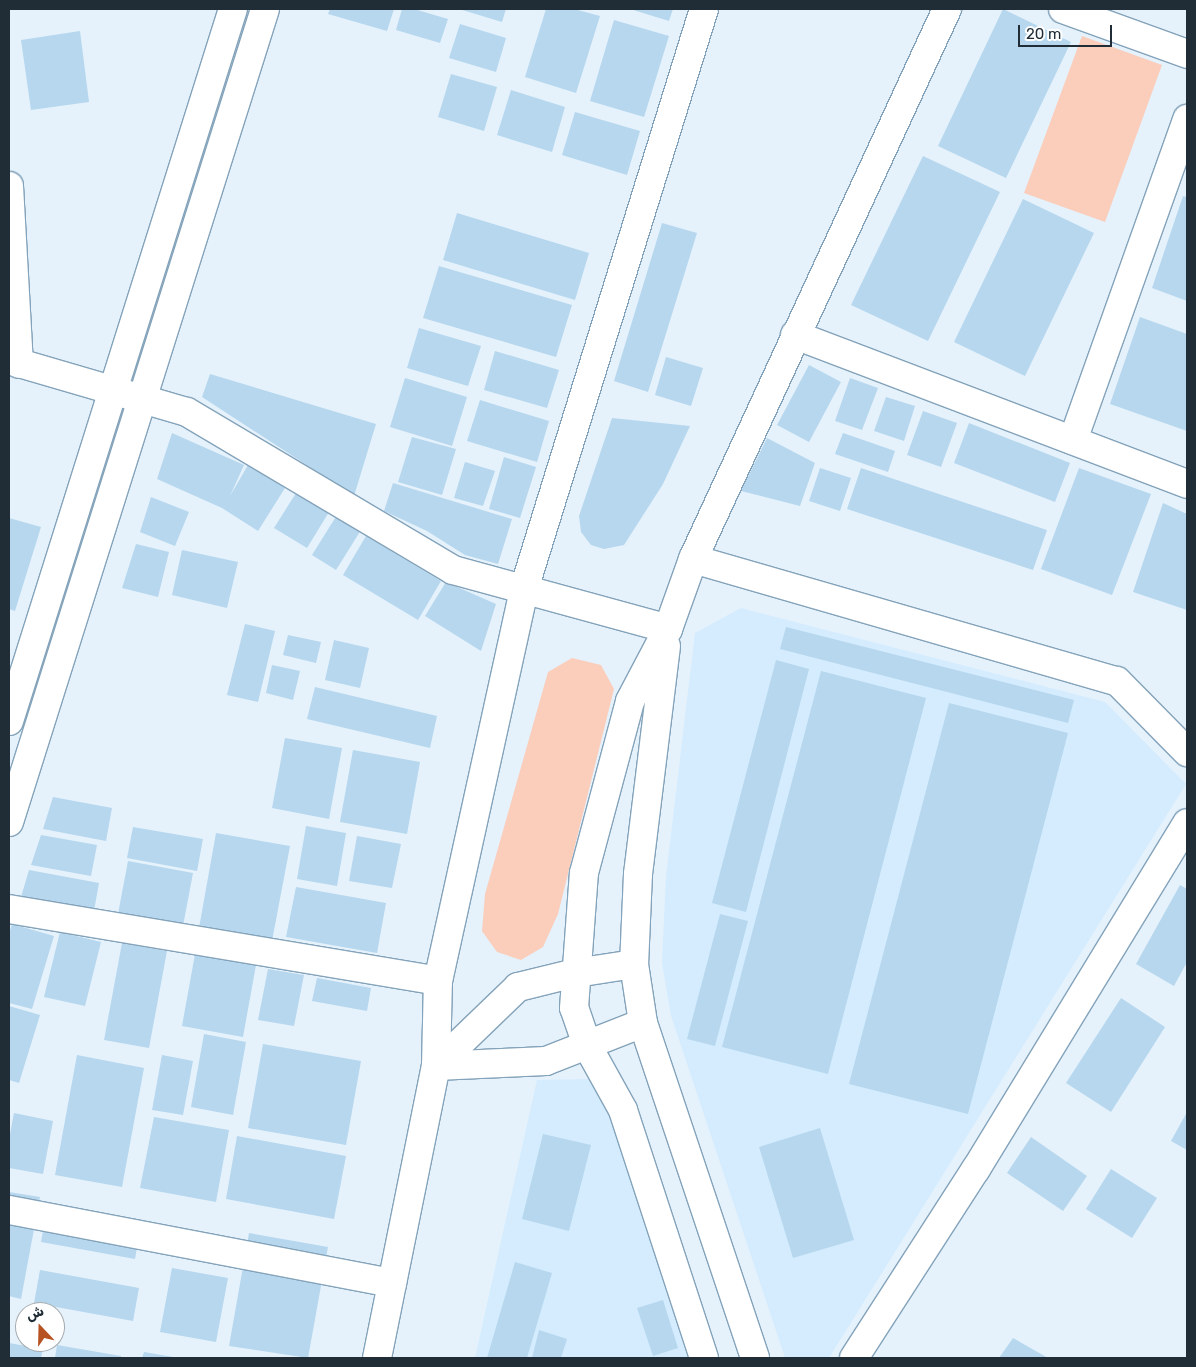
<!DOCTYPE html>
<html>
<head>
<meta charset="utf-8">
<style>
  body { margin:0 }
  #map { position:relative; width:1196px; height:1367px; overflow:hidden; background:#e5f2fc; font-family:Rubik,"Noto Naskh Arabic",sans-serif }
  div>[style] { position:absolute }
  .built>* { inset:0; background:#d4ecfe }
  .green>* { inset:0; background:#fbcdbb }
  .building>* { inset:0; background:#b6d7ee }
  .roads { filter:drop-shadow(1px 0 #84a3ba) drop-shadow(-1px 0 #84a3ba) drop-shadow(0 1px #84a3ba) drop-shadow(0 -1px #84a3ba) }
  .minor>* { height:28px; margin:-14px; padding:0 14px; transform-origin:14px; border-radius:14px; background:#fff }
  .primary>* { height:28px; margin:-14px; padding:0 14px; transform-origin:14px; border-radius:14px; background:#fff }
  span { translate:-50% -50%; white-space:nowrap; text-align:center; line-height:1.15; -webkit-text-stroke:5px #fff; paint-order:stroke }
  .frame { position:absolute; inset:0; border:10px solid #202d36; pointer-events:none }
  .north { position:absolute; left:15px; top:1302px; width:50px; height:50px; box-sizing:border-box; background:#fff; border:1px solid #a6abaf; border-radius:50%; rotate:339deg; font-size:14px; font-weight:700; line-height:20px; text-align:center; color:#202d36 }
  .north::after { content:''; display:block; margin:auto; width:18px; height:22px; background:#b75223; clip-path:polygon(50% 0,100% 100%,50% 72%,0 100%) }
  .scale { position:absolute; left:1018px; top:25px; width:94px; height:22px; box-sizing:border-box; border:2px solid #202d36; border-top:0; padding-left:6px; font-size:15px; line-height:18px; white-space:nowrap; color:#202d36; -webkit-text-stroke:4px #fff; paint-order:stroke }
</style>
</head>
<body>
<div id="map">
  <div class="built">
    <div style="clip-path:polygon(741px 608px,1105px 702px,1186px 784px,829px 1358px,785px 1358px,671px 1016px,662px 963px,666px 876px,695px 633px)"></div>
    <div style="clip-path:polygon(593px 1079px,609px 1107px,688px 1358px,475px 1358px,537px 1080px)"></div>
  </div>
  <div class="green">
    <div style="clip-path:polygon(1082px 36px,1162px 65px,1105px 222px,1024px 193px)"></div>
    <div style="clip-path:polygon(572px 658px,601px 665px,614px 689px,558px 914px,543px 947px,521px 960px,497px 952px,482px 931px,485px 894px,548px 672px)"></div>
  </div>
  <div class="building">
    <div style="clip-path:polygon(330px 9px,394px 9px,387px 31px,328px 14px)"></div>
    <div style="clip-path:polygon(402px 9px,414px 9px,448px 19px,440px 43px,396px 30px)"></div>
    <div style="clip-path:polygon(459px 9px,506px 9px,502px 22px)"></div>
    <div style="clip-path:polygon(546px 9px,574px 9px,600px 16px,576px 93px,525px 77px)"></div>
    <div style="clip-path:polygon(630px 9px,673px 9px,669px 21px)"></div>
    <div style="clip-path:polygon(1003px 9px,1071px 42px,1006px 178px,938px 146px)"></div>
    <div style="clip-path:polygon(614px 20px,669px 36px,644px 117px,590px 101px)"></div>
    <div style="clip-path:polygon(460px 24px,506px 38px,496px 72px,449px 58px)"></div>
    <div style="clip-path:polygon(80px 31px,89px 102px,31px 110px,21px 40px)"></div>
    <div style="clip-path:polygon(451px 74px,497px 87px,484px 131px,438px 117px)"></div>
    <div style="clip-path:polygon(511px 90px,565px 107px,552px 152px,497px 135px)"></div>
    <div style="clip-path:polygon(575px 112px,640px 131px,627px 175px,562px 155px)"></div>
    <div style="clip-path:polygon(923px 156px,1000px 192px,928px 341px,851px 305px)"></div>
    <div style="clip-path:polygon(1183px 196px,1187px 197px,1187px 301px,1152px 288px)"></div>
    <div style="clip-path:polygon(1023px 199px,1094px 233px,1025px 376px,954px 342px)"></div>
    <div style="clip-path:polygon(457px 213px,589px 253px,575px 300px,443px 260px)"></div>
    <div style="clip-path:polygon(662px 223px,697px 233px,648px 392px,614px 381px)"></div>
    <div style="clip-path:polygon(439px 266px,572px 305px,556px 357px,423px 318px)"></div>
    <div style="clip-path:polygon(1140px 317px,1187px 334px,1187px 431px,1110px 404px)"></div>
    <div style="clip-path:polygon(419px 328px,481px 346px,468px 386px,407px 368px)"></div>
    <div style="clip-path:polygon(495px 351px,559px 370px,547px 408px,484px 390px)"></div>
    <div style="clip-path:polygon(666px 357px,703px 368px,691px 406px,655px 395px)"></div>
    <div style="clip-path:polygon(809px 365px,841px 382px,809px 442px,777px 425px)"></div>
    <div style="clip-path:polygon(210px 374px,376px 424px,354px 496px,202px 397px)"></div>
    <div style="clip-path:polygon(405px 378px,467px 397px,452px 446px,390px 427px)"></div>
    <div style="clip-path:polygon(850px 378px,878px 388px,862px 430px,835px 421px)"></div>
    <div style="clip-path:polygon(886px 397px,915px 406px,904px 441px,874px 431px)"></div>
    <div style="clip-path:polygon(480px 400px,549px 421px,537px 462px,467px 441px)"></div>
    <div style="clip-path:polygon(923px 411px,957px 423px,941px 467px,907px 455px)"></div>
    <div style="clip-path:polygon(612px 418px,690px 426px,663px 484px,624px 545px,604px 549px,591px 545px,581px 532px,579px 516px)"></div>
    <div style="clip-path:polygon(969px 423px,1070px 463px,1055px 502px,954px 463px)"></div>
    <div style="clip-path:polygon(172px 433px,244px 465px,230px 496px,248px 465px,285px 488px,258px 531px,222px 508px,157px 479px)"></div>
    <div style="clip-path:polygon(843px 433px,895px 451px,888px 472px,835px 454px)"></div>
    <div style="clip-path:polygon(412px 437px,456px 449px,442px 495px,398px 482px)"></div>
    <div style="clip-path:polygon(767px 438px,815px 463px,800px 506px,741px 491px)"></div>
    <div style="clip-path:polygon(504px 457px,536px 467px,520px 518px,489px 509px)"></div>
    <div style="clip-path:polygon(465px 462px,495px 471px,483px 506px,454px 498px)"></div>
    <div style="clip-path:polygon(820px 468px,851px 478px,840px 511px,809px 501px)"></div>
    <div style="clip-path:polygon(861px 468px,1047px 530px,1033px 570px,847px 509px)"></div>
    <div style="clip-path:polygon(1079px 468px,1151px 494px,1112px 595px,1041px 569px)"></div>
    <div style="clip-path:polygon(393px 483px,512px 519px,498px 564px,465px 555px,427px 531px,384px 511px)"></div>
    <div style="clip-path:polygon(296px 493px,329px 512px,307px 548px,274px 528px)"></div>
    <div style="clip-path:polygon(151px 497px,189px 512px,175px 546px,140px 532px)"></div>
    <div style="clip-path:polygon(1163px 503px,1187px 514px,1187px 610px,1133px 592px)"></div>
    <div style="clip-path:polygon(337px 515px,361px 530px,336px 570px,312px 555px)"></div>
    <div style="clip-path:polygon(9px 518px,41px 527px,15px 611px,9px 609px)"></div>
    <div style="clip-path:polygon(366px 536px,441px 581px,418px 620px,343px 575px)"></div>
    <div style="clip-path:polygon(136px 544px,169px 552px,158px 597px,122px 588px)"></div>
    <div style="clip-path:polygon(182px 550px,238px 562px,227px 608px,172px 595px)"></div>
    <div style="clip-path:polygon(446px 582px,496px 604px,481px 651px,425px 616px)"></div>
    <div style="clip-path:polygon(245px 624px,275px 631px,258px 702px,227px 695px)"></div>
    <div style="clip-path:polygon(786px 627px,1074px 700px,1068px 723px,780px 649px)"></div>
    <div style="clip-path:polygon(288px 635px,321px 642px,316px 663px,283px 655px)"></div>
    <div style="clip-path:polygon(334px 640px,369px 648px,360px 688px,325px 680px)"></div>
    <div style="clip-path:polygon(776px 660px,809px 669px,746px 912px,712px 903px)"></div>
    <div style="clip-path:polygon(272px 665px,300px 671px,293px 700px,266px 693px)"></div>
    <div style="clip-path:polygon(821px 671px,926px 698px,828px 1074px,722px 1047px)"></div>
    <div style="clip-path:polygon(315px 687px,437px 716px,430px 748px,307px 719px)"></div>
    <div style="clip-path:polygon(949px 703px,1068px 733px,968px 1114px,849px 1084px)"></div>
    <div style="clip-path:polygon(285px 738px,342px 748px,329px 819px,272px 808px)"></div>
    <div style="clip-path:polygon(353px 750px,420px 762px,407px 834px,340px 822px)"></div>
    <div style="clip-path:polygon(53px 797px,112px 808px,106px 841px,43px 829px)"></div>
    <div style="clip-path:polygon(306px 826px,346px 833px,337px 886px,297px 879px)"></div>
    <div style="clip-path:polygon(133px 827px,203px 839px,197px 871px,127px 858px)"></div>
    <div style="clip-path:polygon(216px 833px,290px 846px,272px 941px,199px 928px)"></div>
    <div style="clip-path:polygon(41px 835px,97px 845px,91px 876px,31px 865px)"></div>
    <div style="clip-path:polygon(357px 836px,401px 844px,392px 888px,349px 881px)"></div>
    <div style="clip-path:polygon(128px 861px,193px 873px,183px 926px,118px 914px)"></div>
    <div style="clip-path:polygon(29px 870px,99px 883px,94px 911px,21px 897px)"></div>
    <div style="clip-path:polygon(1180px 885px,1187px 889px,1187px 962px,1174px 986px,1136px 964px)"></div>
    <div style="clip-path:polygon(296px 887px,386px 903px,377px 953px,286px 937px)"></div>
    <div style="clip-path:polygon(720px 914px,748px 921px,715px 1046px,687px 1039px)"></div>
    <div style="clip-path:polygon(12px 924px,54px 936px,32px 1009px,9px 1003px,9px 934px)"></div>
    <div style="clip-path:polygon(60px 932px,101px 942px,85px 1006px,44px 997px)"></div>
    <div style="clip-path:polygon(122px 943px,167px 951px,149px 1048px,104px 1040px)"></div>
    <div style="clip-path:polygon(195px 954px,256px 965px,243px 1037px,182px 1026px)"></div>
    <div style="clip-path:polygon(268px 969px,304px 975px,294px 1026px,258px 1020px)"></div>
    <div style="clip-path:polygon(317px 978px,371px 988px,367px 1011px,312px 1001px)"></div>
    <div style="clip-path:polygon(1121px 998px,1165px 1027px,1111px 1112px,1066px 1083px)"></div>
    <div style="clip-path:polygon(9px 1006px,40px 1015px,19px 1083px,9px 1080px)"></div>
    <div style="clip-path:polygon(204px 1034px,246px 1042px,233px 1115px,191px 1107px)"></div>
    <div style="clip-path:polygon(263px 1044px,361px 1061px,346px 1145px,248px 1128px)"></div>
    <div style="clip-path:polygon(77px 1055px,144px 1068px,122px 1187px,55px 1175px)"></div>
    <div style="clip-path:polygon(162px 1055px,193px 1061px,183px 1115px,152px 1110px)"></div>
    <div style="clip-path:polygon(1187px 1112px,1187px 1150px,1171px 1141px)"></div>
    <div style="clip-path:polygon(14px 1113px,53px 1121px,43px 1174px,9px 1168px,9px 1139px)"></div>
    <div style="clip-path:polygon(154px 1117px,229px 1130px,216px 1202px,140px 1188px)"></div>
    <div style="clip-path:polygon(820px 1128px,854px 1240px,793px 1258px,759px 1147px)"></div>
    <div style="clip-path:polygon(543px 1134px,591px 1145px,569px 1231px,522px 1219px)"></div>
    <div style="clip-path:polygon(237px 1136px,346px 1156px,334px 1219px,226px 1199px)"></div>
    <div style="clip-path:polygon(1031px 1137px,1087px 1176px,1063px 1211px,1007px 1173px)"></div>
    <div style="clip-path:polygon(1111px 1169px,1157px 1198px,1132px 1238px,1086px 1209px)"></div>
    <div style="clip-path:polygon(9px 1192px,40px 1197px,21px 1299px,9px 1296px)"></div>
    <div style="clip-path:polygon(48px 1203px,142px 1220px,135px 1259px,41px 1242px)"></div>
    <div style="clip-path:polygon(249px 1233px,328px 1247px,308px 1358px,229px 1346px)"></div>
    <div style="clip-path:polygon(515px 1262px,552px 1273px,527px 1358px,487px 1358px)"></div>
    <div style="clip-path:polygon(172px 1268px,228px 1278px,216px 1342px,160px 1332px)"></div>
    <div style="clip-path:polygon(40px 1270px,139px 1288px,133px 1321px,34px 1303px)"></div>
    <div style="clip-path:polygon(663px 1300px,678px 1348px,653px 1356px,637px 1308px)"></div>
    <div style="clip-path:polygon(539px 1330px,567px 1339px,561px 1358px,532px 1358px)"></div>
    <div style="clip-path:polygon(1013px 1338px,1048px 1358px,999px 1358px)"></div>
    <div style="clip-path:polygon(9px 1343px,43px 1349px,41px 1358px,9px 1358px)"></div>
    <div style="clip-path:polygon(57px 1345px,121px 1356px,121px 1358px,55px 1358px)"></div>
    <div style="clip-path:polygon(144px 1352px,173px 1357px,173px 1358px,142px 1358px)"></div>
  </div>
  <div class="roads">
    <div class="minor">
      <div style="left:1063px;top:9px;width:132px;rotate:19.9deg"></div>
      <div style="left:9px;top:186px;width:178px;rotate:86.8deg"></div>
      <div style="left:795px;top:335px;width:419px;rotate:20.8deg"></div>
      <div style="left:9px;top:360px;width:185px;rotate:16.3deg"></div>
      <div style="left:187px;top:412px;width:309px;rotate:30.7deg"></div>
      <div style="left:453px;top:570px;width:223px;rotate:15.3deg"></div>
      <div style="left:1073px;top:440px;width:341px;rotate:-70.4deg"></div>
      <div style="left:693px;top:559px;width:441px;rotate:16.1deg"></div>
      <div style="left:1117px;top:681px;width:100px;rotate:45.4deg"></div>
      <div style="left:524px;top:589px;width:607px;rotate:-72.76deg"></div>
      <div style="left:9px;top:909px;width:435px;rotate:9.5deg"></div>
      <div style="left:634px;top:964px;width:60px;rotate:171.3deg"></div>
      <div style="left:575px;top:973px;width:59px;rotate:166.2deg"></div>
      <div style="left:518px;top:987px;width:114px;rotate:136.1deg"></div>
      <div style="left:436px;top:1066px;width:110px;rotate:-2.6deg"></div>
      <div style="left:546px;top:1061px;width:104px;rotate:-21.4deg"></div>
      <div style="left:9px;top:1210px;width:390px;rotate:10.8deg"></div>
      <div style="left:854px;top:1358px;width:225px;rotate:-57.2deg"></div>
      <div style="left:976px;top:1169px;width:405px;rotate:-58.6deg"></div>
    </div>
    <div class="primary">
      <div style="left:666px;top:646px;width:230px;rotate:97deg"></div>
      <div style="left:638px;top:874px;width:90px;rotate:92.5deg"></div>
      <div style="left:634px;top:964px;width:60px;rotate:81.3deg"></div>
      <div style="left:643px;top:1023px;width:353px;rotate:71.5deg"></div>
      <div style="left:9px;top:721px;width:746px;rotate:-72.54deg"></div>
      <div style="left:9px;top:822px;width:852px;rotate:-72.52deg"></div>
      <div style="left:377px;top:1358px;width:298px;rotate:-78.6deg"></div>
      <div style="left:436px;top:1066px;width:85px;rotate:-88.7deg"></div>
      <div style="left:438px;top:981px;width:401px;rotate:-77.6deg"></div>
      <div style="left:704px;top:1358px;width:261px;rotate:-108.1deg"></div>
      <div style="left:623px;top:1110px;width:74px;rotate:-119deg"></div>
      <div style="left:587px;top:1045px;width:39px;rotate:-109deg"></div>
      <div style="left:574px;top:1008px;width:135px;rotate:-85.8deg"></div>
      <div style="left:584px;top:873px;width:178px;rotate:-75deg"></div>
      <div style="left:630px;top:701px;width:81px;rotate:-62.2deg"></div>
      <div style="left:668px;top:629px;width:74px;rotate:-70.3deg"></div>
      <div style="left:693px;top:559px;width:606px;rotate:-65.21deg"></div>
    </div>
  </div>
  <div class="frame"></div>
  <div class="north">ش</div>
  <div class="scale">20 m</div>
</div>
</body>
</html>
